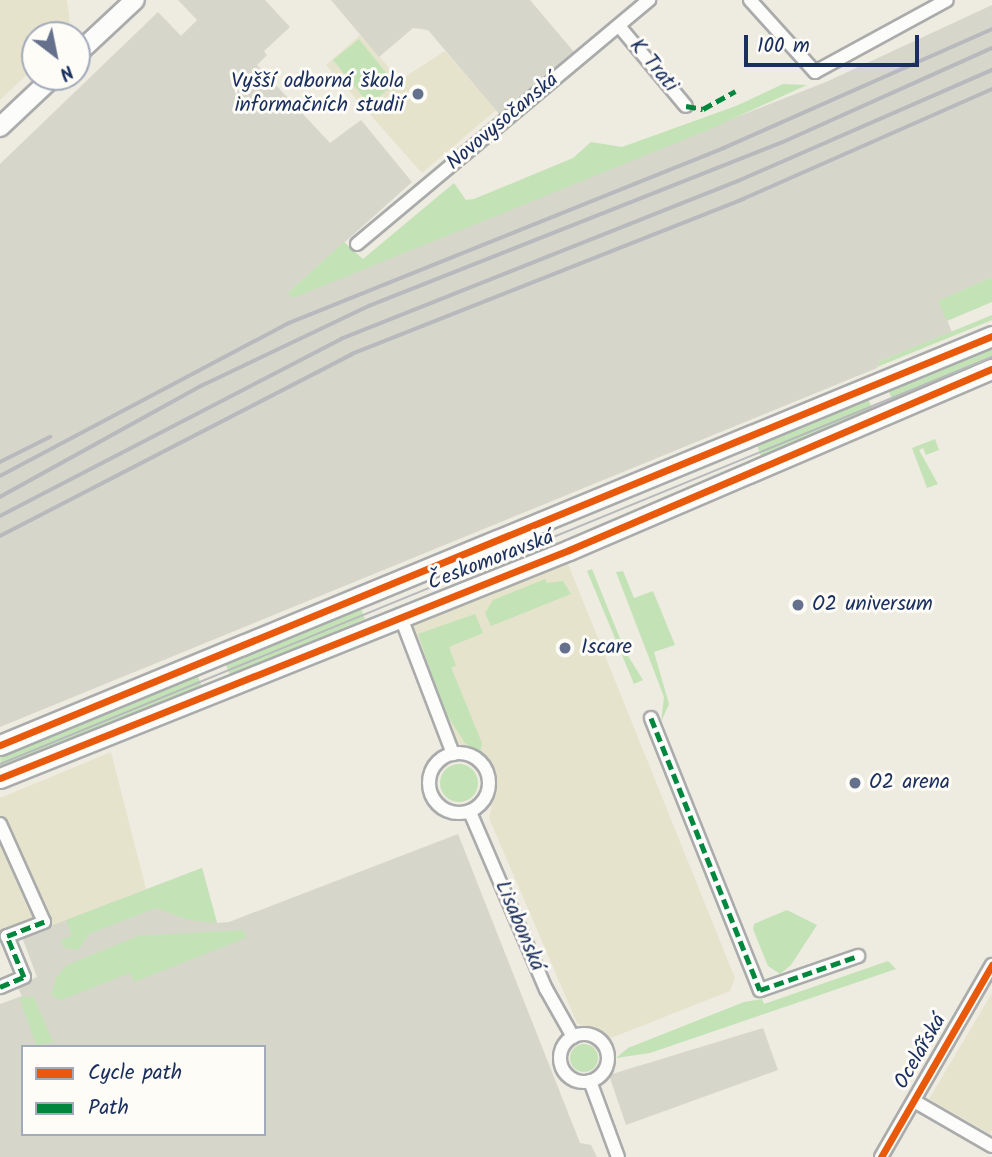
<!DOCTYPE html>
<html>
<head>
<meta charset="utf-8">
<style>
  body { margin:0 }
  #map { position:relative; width:992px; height:1157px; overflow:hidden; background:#eeebe1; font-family:Kalam,sans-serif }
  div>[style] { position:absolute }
  .built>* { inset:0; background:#e6e3cc }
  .industrial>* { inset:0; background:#d7d6cb }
  .green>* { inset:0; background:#c3e3b6 }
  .round { border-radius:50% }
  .roads { filter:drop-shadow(2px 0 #aaabab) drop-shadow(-2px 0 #aaabab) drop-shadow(0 2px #aaabab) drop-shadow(0 -2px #aaabab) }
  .street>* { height:12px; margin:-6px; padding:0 6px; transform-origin:6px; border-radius:6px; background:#fcfcfa }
  .street>.ring { margin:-6px; padding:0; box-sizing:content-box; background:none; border:12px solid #fcfcfa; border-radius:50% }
  .secondary>* { height:18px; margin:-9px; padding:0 9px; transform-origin:9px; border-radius:9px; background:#fcfcfa }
  .primary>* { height:19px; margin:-9.5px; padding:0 9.5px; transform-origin:9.5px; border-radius:9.5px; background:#fcfcfa }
  .tram>* { height:2px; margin:-1px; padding:0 1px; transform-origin:1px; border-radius:1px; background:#b7b9bc }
  .rail>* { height:3.5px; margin:-1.75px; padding:0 1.75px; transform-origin:1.75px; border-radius:1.75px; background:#b7b9bc }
  .quiet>* { height:5px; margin-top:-2.5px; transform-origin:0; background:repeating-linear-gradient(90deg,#00873e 0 10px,transparent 0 15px) }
  .cycleway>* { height:7px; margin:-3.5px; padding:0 3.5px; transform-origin:3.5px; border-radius:3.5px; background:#e8590c }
  .dots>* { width:19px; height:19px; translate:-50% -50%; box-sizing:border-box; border:4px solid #fdfcf7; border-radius:50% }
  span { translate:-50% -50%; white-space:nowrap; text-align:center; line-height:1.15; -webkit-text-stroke:6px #fdfcf7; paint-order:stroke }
  .street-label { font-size:21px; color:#1b2f5e }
  .poi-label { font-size:21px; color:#1b2f5e }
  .right { translate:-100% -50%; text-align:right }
  .left { translate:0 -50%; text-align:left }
  .legend { position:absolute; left:21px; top:1045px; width:245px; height:91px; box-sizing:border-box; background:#fdfcf7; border:2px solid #a3aaba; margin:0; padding:9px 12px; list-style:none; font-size:21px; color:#1b2f5e }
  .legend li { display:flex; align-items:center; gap:14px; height:35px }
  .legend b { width:35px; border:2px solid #a3aaba }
  .north { position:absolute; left:21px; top:21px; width:70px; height:70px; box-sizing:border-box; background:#fdfcf7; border:2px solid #a3aaba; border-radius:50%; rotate:148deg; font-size:19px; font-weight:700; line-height:28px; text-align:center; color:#1b2f5e }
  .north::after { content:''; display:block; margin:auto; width:24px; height:32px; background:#65718c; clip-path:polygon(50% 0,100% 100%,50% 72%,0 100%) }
  .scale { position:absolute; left:744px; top:35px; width:175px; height:32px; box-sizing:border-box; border:4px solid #1b2f5e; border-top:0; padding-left:9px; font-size:21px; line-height:24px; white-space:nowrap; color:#1b2f5e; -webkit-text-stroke:5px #fdfcf7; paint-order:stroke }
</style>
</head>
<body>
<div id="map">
  <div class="built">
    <div style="clip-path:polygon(0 0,67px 0,70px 24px,75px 29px,69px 35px,35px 35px,35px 67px,0 100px)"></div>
    <div style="clip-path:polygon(360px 35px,400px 80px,445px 51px,496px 110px,422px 173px,326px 65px)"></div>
    <div style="clip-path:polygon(566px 559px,735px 978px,730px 991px,611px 1038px,577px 1023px,489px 818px,497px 784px,489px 759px,455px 744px,409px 623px)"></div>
    <div style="clip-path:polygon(111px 752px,146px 889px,31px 935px,0 930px,0 798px)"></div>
    <div style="clip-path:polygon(992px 993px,992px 1130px,990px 1134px,929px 1099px)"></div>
  </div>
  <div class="industrial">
    <div style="clip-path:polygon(178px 0,265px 0,290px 27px,264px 51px,267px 55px,257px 65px,330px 143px,361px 120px,412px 182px,288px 293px,826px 82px,992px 5px,992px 277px,939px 301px,952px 332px,880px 361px,877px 368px,0 727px,0 164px,158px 12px,181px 36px,197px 20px)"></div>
    <div style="clip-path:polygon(331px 0,530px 0,574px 52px,500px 115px,428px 30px,413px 28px,379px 57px)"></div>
    <div style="clip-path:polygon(evenodd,458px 834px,580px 1143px,591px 1145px,597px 1157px,0 1157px,0 1004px,22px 996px,17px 986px,37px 977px,22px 937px,202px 868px,217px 923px,229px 922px,458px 834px,23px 1047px,264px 1047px,264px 1134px,23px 1134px,23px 1047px)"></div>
    <div style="clip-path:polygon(763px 1028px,778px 1070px,626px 1125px,609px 1075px)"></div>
  </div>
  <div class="green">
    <div style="clip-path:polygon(359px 39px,395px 84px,369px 104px,333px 60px)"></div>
    <div style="clip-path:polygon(783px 84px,807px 85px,708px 130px,293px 298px,288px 293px,344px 242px,363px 259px,454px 183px,466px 200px,474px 199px,573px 158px,591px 142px,622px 147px,736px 106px)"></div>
    <div style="clip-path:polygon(992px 277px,992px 302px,947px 321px,938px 301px)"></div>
    <div style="clip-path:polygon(992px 315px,992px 320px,877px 367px,880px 361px)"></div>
    <div style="clip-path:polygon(992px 347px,992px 361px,894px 403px,888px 390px)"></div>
    <div style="clip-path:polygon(868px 399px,874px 413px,762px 460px,757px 444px)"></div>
    <div style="clip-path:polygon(935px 439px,939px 450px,926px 455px,923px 448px,919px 450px,938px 484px,927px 488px,912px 448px)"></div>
    <div style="clip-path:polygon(592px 569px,625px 651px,643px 680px,634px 684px,587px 571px)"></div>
    <div style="clip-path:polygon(623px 571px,634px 598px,653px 591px,675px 645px,654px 652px,669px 704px,661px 722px,664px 697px,616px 572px)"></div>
    <div style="clip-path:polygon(545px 579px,547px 583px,563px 581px,571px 594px,491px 626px,485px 613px,493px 600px)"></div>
    <div style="clip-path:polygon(359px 604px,365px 619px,230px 675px,224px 660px)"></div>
    <div style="clip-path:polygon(475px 614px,483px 633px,449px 647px,456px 666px,451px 667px,482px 743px,480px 753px,465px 743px,443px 709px,418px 634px)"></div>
    <div style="clip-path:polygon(196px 672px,202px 687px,1px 769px,0 752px)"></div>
    <div class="round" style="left:440px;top:764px;width:38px;height:38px"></div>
    <div style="clip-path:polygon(202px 868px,217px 923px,189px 920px,156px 908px,89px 934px,78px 950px,64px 948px,61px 940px,72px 936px,66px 920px)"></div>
    <div style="clip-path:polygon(787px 910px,817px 925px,791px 965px,780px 974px,768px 966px,753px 929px,754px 924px)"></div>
    <div style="clip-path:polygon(244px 930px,246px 938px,134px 982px,130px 973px,61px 1000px,51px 995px,57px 976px,67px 965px,138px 936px)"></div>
    <div style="clip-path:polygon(888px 961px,896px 969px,650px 1053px,616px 1058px,628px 1048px,744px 1002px,762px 999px,764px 1004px)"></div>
    <div style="clip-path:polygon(19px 997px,34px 997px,55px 1047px,50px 1042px,37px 1047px)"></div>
    <div class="round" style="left:570px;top:1044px;width:28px;height:28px"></div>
  </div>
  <div class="roads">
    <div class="street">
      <div style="left:750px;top:0;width:97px;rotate:47.9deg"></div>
      <div style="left:815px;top:72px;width:150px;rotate:-28.6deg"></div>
      <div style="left:619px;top:26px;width:104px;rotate:50.1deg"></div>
      <div style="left:357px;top:244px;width:381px;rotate:-39.9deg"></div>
      <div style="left:400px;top:615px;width:149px;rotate:69.1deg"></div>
      <div style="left:651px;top:718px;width:293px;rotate:68.2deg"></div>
      <div style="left:760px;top:990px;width:104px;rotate:-19.1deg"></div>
      <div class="ring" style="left:429px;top:753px;width:48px;height:48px"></div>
      <div style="left:470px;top:812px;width:193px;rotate:66.8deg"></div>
      <div style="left:546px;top:989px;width:55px;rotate:60.6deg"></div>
      <div style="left:0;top:824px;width:107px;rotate:65.8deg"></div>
      <div style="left:44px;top:922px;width:40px;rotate:159deg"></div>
      <div style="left:7px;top:936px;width:44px;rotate:67.5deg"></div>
      <div style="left:24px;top:977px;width:26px;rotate:157deg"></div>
      <div class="ring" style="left:560px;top:1034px;width:36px;height:36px"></div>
      <div style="left:590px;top:1081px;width:81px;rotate:69.8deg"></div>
      <div style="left:914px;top:1101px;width:90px;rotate:30deg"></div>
      <div style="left:881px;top:1157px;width:222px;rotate:-60deg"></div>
    </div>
    <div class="secondary">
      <div style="left:77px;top:54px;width:79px;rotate:-43deg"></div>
      <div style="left:0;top:127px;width:73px;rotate:-43.3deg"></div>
    </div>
    <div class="primary">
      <div style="left:0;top:745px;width:1073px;rotate:-22.41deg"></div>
      <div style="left:0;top:778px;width:613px;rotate:-21.84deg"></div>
      <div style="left:569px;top:550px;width:460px;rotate:-23.2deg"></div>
    </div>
  </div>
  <div class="tram">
    <div style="left:0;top:764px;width:1072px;rotate:-22.31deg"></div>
  </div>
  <div class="rail">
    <div style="left:0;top:462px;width:56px;rotate:-26.6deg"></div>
    <div style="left:0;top:476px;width:327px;rotate:-27.9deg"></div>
    <div style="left:289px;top:323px;width:469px;rotate:-21.9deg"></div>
    <div style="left:724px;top:148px;width:293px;rotate:-23.9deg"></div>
    <div style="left:0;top:497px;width:230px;rotate:-28.9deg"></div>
    <div style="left:201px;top:386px;width:186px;rotate:-25.5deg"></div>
    <div style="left:369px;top:306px;width:445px;rotate:-21.6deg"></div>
    <div style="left:783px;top:142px;width:229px;rotate:-24.2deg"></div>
    <div style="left:0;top:516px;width:384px;rotate:-27.4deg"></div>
    <div style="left:341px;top:339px;width:427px;rotate:-21.7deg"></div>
    <div style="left:738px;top:181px;width:277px;rotate:-23.6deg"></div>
    <div style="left:0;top:536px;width:396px;rotate:-27.3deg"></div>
    <div style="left:352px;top:354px;width:421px;rotate:-21.6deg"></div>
    <div style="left:743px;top:199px;width:272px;rotate:-23.8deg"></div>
  </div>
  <div class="quiet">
    <div style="left:686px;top:106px;width:17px;rotate:10deg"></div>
    <div style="left:703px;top:109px;width:37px;rotate:-29deg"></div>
    <div style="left:651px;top:718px;width:293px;rotate:68.2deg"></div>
    <div style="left:760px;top:990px;width:104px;rotate:-19.1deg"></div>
    <div style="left:0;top:987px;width:26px;rotate:-23deg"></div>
    <div style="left:24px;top:977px;width:44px;rotate:-112.5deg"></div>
    <div style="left:7px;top:936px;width:40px;rotate:-21deg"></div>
  </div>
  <div class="cycleway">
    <div style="left:0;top:745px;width:1073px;rotate:-22.41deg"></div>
    <div style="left:0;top:778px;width:613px;rotate:-21.84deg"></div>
    <div style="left:569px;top:550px;width:460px;rotate:-23.2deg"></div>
    <div style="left:881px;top:1157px;width:222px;rotate:-60deg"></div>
  </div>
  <div class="dots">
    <div style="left:418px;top:94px;background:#65718c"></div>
    <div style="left:798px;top:605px;background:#65718c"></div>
    <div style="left:565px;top:648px;background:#65718c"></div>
    <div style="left:855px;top:783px;background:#65718c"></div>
  </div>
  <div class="street-label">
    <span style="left:653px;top:66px;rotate:50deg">K Trati</span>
    <span style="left:503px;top:122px;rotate:-40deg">Novovysočanská</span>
    <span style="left:491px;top:561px;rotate:-21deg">Českomoravská</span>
    <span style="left:519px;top:926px;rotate:67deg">Lisabonská</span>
    <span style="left:921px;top:1052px;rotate:-60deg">Ocelářská</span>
  </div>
  <div class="poi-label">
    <span class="right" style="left:404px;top:94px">Vyšší odborná škola<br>informačních studií</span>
    <span class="left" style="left:812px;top:605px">O2 universum</span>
    <span class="left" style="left:581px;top:648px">Iscare</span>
    <span class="left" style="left:869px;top:783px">O2 arena</span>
  </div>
  <ul class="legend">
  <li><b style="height:9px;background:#e8590c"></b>Cycle path</li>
  <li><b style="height:9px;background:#00873e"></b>Path</li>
  </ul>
  <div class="north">N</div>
  <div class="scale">100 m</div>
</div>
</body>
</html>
